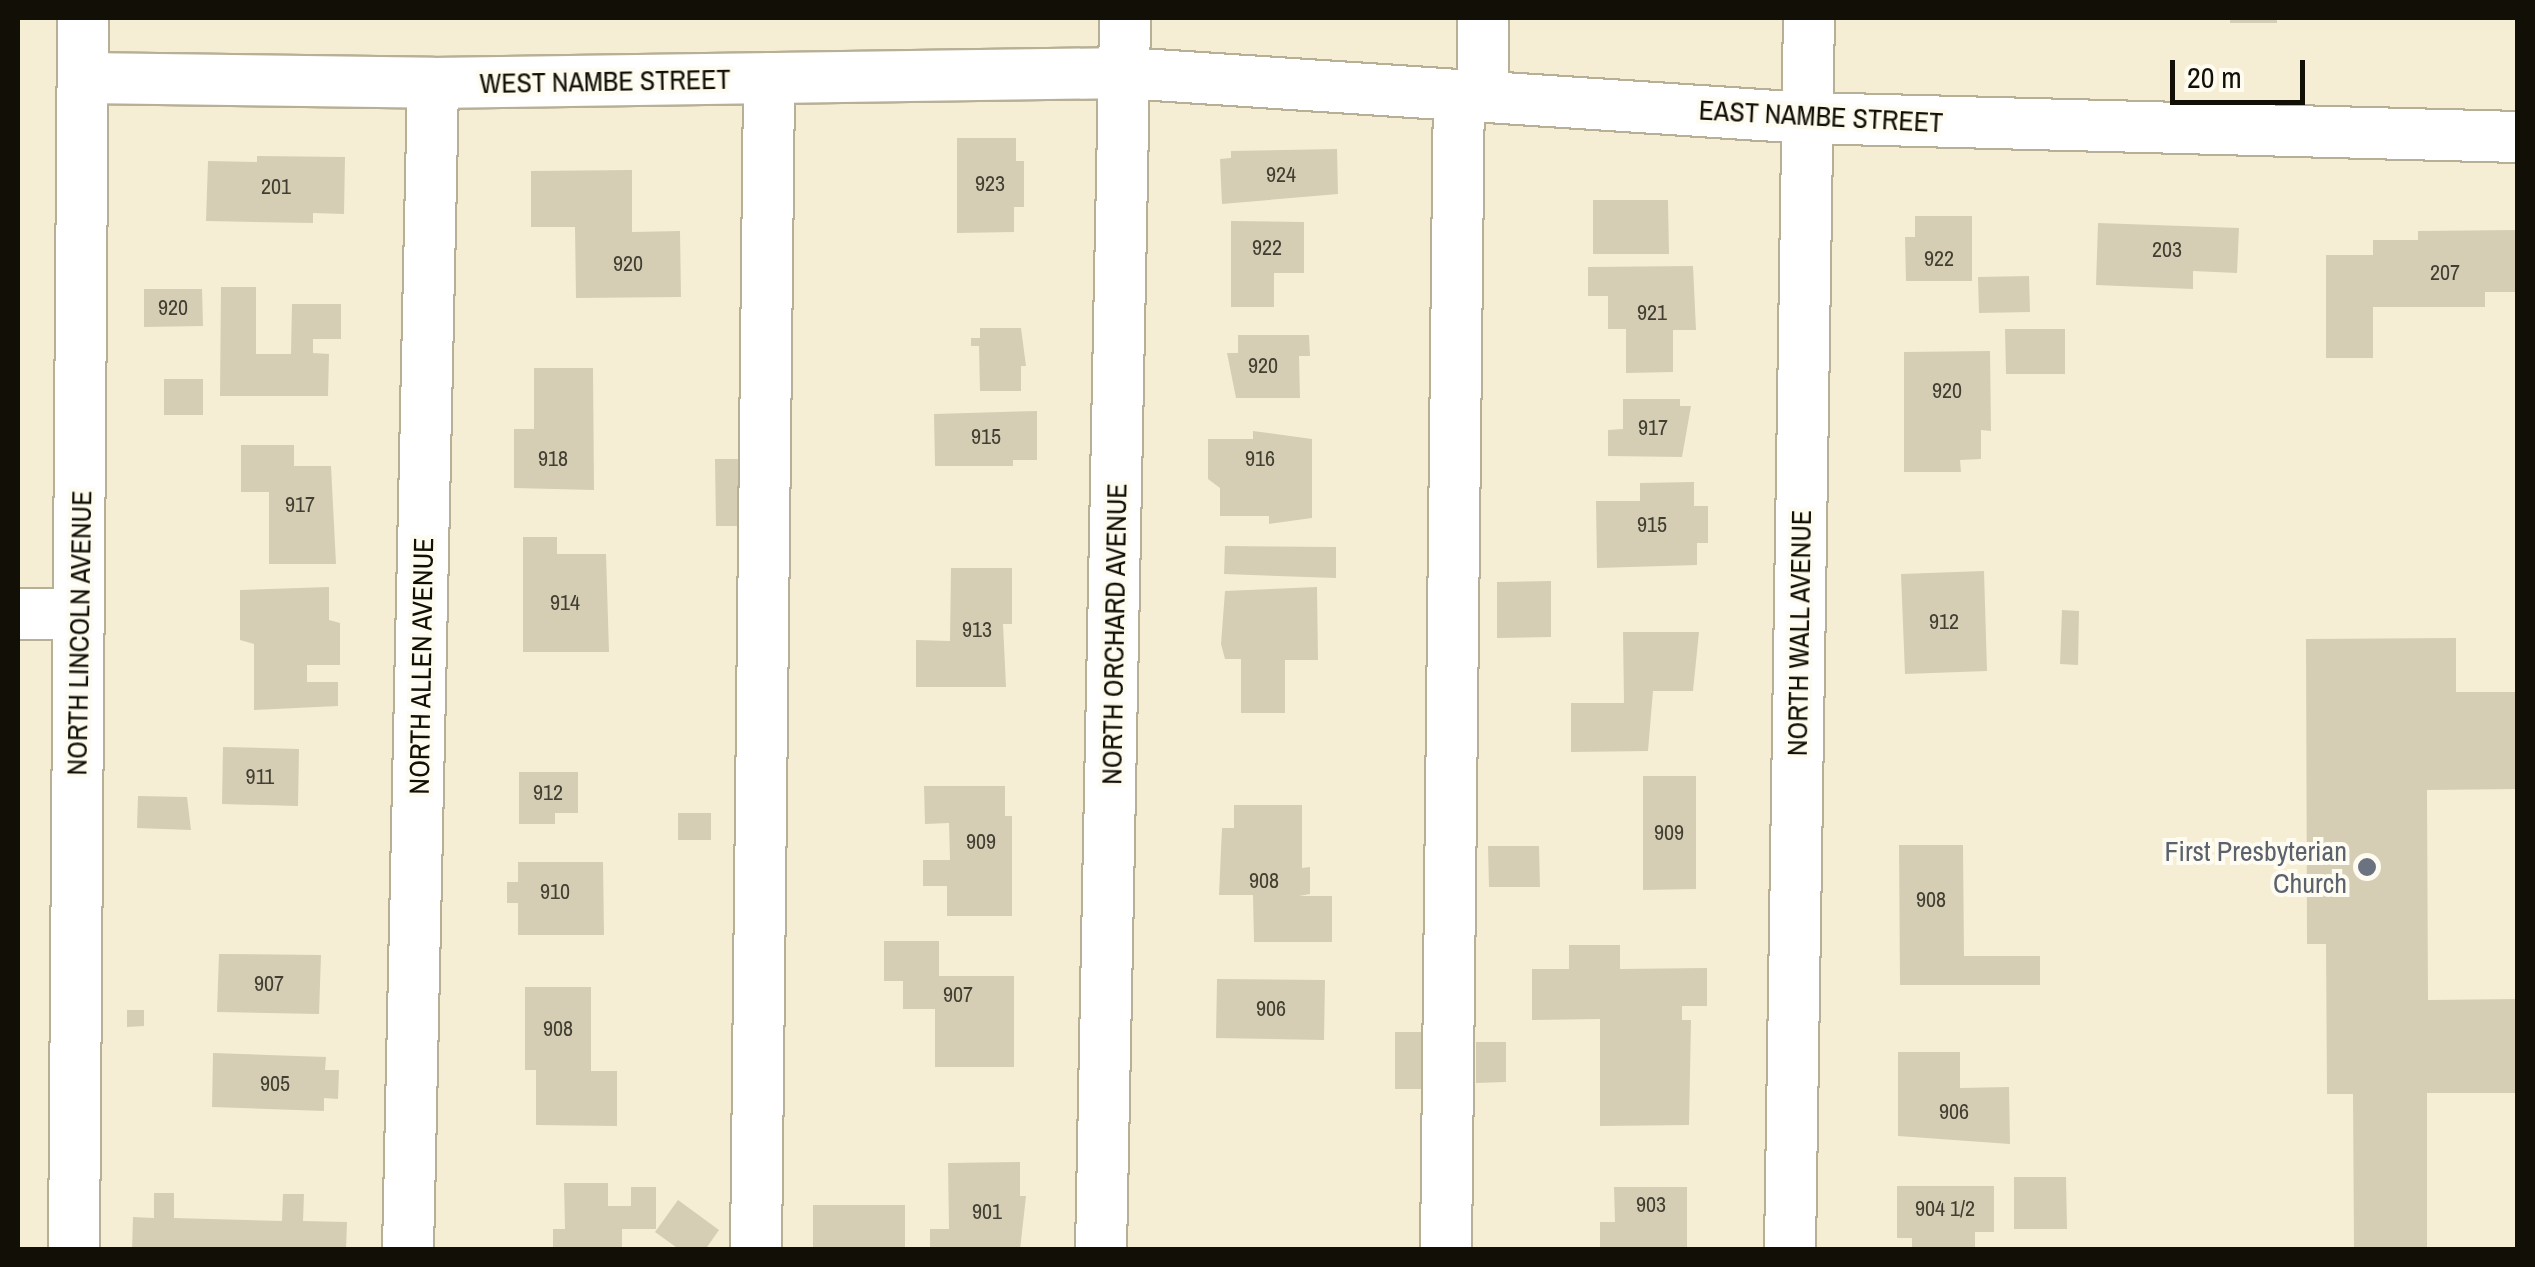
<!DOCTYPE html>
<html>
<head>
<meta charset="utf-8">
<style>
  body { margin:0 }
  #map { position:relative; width:2535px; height:1267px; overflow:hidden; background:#f6eed4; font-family:"Archivo Narrow",sans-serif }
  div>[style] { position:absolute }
  .building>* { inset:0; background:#d5ceb4 }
  .roads { filter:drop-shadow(2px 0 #b7b097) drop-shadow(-2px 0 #b7b097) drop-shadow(0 2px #b7b097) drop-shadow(0 -2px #b7b097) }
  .minor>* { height:50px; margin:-25px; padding:0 25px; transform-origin:25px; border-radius:25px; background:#fff }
  .dots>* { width:28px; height:28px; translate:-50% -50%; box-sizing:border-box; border:5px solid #fefbf1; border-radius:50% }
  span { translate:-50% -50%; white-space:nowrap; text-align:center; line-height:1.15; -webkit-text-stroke:8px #fefbf1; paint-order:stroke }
  .number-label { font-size:22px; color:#423f32 }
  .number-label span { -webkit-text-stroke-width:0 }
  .street-label { font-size:28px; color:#110f06 }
  .worship-label { font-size:28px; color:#5b616d }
  .right { translate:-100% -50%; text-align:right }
  .frame { position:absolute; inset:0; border:20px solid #110f06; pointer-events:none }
  .scale { position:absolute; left:2170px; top:60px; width:135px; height:45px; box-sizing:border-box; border:5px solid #110f06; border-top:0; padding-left:12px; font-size:30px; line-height:35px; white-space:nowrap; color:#110f06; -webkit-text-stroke:8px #fefbf1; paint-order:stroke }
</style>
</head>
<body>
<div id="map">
  <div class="building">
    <div style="clip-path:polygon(2230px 18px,2277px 18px,2277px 23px,2230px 23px)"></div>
    <div style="clip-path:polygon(957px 138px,1016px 138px,1016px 161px,1024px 161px,1024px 207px,1014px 207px,1014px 232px,957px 233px)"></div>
    <div style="clip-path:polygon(1337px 149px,1338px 194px,1222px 204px,1220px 159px,1231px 158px,1231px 151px)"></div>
    <div style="clip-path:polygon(257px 156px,345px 157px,344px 214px,313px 213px,313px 223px,206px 221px,208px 161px,257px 162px)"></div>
    <div style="clip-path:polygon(632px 170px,632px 232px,680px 231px,681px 297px,576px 298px,575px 227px,531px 227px,531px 171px)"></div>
    <div style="clip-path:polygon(1593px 200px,1668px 200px,1669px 254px,1593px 254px)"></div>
    <div style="clip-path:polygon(1915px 216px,1972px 216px,1972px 281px,1906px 281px,1905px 237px,1915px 237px)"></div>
    <div style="clip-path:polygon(1231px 221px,1304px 222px,1304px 273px,1274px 273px,1274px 307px,1231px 307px)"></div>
    <div style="clip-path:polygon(2098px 223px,2239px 228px,2237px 273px,2193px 271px,2193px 289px,2096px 285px)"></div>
    <div style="clip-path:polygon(2518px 230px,2518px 292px,2485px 292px,2485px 307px,2373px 307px,2373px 358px,2326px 358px,2326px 255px,2373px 255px,2373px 240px,2418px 240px,2418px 231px)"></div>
    <div style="clip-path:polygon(1693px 266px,1696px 330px,1673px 330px,1673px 372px,1626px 373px,1626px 329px,1608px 329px,1608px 296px,1588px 296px,1588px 267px)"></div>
    <div style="clip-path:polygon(2029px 276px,2030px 312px,1979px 313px,1978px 277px)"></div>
    <div style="clip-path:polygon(221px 287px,256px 287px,256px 354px,291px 354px,292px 304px,341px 304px,341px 339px,313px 339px,313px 353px,329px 354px,328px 396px,220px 396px)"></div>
    <div style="clip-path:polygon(144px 289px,202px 289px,203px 326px,144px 327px)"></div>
    <div style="clip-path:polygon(980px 328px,1021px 328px,1026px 366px,1021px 366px,1021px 391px,980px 391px,979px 346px,971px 346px,971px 338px,980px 338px)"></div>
    <div style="clip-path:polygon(2005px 329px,2065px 329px,2065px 374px,2006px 374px)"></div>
    <div style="clip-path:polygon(1238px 335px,1309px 335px,1310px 356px,1299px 356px,1300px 398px,1236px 398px,1227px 353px,1238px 353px)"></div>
    <div style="clip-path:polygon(1990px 351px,1991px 431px,1981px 430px,1981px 459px,1960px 460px,1961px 472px,1904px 472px,1904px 352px)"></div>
    <div style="clip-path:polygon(534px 368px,593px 368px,594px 490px,514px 488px,514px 429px,534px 429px)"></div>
    <div style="clip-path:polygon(164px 379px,203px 379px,203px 415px,164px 415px)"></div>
    <div style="clip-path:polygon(1623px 399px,1680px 399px,1680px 406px,1691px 406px,1682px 457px,1608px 456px,1608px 430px,1623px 429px)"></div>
    <div style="clip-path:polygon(1037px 411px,1037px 460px,1013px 460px,1013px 466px,935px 466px,934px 414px)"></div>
    <div style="clip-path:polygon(1253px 431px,1312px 439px,1312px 518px,1269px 524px,1269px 516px,1220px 516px,1220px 488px,1208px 479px,1208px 439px,1253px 439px)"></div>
    <div style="clip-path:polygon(241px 445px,294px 445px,294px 466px,331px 466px,336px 564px,269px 564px,269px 492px,241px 492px)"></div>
    <div style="clip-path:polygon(715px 459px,753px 459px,754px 526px,716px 526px)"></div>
    <div style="clip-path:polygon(1694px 482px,1694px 506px,1708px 506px,1708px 543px,1697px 543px,1697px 565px,1597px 568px,1596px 501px,1640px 501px,1640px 483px)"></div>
    <div style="clip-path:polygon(523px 537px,557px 537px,557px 554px,606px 554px,609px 652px,523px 652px)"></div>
    <div style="clip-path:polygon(1225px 546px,1336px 547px,1336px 578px,1224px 574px)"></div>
    <div style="clip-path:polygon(951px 568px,1012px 568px,1012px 624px,1003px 624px,1006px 687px,916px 687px,916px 640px,950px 641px)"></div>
    <div style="clip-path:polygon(1984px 571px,1987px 671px,1905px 674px,1901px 574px)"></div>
    <div style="clip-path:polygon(1551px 581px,1551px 637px,1497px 638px,1497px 582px)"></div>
    <div style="clip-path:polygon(329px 587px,329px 620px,340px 623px,340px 665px,307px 665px,307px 682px,338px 682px,338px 706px,254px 710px,254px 644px,240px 640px,240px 590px)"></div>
    <div style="clip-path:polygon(1317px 587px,1318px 660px,1285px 660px,1285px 713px,1241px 713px,1241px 659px,1225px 659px,1221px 644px,1225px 591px)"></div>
    <div style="clip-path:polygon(2062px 610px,2079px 611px,2078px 665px,2060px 664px)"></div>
    <div style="clip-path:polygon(1623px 632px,1699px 632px,1693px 691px,1653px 691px,1648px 751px,1571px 752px,1571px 703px,1624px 703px)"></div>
    <div style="clip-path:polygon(2456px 638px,2456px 692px,2518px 692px,2518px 789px,2427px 790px,2428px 1000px,2518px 999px,2518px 1093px,2427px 1093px,2427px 1250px,2354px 1250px,2353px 1094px,2327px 1094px,2326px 944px,2307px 944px,2306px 639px)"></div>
    <div style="clip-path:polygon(223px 747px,299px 749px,298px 806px,222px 804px)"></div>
    <div style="clip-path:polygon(519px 772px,578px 772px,578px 813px,555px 813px,555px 824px,519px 824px)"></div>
    <div style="clip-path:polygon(1643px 776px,1696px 776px,1696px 889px,1643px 890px)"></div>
    <div style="clip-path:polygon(924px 786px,1005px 786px,1005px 816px,1012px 816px,1012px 916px,947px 916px,947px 886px,923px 886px,923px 860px,950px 860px,949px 823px,925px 824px)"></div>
    <div style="clip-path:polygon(138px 796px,187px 797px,191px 830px,137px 828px)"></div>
    <div style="clip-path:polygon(1234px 805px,1302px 805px,1302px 868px,1310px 867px,1310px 894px,1299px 896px,1332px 896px,1332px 942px,1254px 942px,1253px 895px,1219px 895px,1222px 828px,1234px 828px)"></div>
    <div style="clip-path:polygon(678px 813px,711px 813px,711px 840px,678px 840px)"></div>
    <div style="clip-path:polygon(1899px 845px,1963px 845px,1964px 956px,2040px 956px,2040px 985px,1900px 985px)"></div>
    <div style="clip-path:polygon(1488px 846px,1539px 846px,1540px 887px,1489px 887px)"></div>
    <div style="clip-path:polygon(518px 862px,603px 862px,604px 935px,518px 935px,518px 903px,507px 903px,507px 882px,518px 882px)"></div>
    <div style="clip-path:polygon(884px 941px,939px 941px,939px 976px,1014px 976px,1014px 1067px,935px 1067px,935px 1009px,903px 1009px,903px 981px,884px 981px)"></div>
    <div style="clip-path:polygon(1569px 945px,1620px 945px,1620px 969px,1707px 968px,1707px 1006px,1682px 1006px,1682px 1020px,1691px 1020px,1689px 1125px,1600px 1126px,1600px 1019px,1532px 1020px,1532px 969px,1569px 969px)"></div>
    <div style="clip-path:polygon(219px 954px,321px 955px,319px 1014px,217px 1012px)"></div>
    <div style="clip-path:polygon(1217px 979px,1325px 980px,1324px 1040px,1216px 1038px)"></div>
    <div style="clip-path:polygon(525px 987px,591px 987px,591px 1071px,617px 1071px,617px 1126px,536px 1125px,536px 1070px,525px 1070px)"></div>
    <div style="clip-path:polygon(127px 1010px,144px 1010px,144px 1026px,127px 1027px)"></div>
    <div style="clip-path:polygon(1395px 1032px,1439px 1032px,1439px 1089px,1395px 1089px)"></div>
    <div style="clip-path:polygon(1476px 1042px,1506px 1042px,1506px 1082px,1476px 1083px)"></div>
    <div style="clip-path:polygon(1898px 1052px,1960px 1052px,1960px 1088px,2009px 1087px,2010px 1144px,1898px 1136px)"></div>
    <div style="clip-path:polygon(213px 1053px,326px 1057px,325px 1070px,339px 1070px,338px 1099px,324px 1098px,324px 1111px,212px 1107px)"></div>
    <div style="clip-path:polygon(1020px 1162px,1020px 1196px,1026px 1196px,1020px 1250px,930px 1250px,930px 1229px,949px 1229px,948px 1163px)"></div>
    <div style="clip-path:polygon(2014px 1177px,2066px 1177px,2067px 1229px,2014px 1229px)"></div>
    <div style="clip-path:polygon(564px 1183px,608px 1183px,608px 1206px,631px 1206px,631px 1187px,656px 1187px,656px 1229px,622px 1229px,622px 1250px,553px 1250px,553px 1229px,565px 1229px)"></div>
    <div style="clip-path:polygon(1897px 1186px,1994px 1186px,1994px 1232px,1975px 1232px,1975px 1250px,1912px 1250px,1912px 1238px,1897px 1238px)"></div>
    <div style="clip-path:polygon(1614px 1187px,1687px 1187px,1687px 1250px,1600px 1250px,1600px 1222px,1615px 1222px)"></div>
    <div style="clip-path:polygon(154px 1193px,174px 1193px,174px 1218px,282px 1221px,283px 1194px,304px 1194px,303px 1221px,347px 1222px,346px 1250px,132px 1250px,133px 1217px,154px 1218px)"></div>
    <div style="clip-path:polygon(678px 1200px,719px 1230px,705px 1250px,680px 1250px,655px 1232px)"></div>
    <div style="clip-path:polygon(813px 1205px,905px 1205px,905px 1250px,813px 1250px)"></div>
  </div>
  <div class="roads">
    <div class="minor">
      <div style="left:1483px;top:18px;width:78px;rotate:90deg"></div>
      <div style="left:85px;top:78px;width:348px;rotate:0.8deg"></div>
      <div style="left:433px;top:83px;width:692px;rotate:-0.83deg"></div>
      <div style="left:1125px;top:73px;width:683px;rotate:3.78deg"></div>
      <div style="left:1807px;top:118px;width:711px;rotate:1.53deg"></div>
      <div style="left:18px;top:614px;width:60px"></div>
      <div style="left:74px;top:1250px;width:1232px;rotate:-89.58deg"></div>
      <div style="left:408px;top:1250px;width:1167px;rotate:-88.77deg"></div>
      <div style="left:756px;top:1250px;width:1172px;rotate:-89.36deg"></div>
      <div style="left:1101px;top:1250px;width:1232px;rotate:-88.88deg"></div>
      <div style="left:1446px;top:1250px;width:1155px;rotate:-89.36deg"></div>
      <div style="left:1790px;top:1250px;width:1232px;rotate:-89.12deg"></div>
    </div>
  </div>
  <div class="dots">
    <div style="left:2367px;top:867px;background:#6b7280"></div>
  </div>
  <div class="number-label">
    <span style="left:1281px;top:175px">924</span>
    <span style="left:990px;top:184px">923</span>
    <span style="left:276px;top:187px">201</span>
    <span style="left:1267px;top:248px">922</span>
    <span style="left:2167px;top:250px">203</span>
    <span style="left:1939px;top:259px">922</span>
    <span style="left:628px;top:264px">920</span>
    <span style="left:2445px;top:273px">207</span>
    <span style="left:173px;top:308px">920</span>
    <span style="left:1652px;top:313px">921</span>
    <span style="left:1263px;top:366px">920</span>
    <span style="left:1947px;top:391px">920</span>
    <span style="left:1653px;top:428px">917</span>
    <span style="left:986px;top:437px">915</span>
    <span style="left:553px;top:459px">918</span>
    <span style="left:1260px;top:459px">916</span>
    <span style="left:300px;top:505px">917</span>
    <span style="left:1652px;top:525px">915</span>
    <span style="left:565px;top:603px">914</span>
    <span style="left:1944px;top:622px">912</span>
    <span style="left:977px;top:630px">913</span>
    <span style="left:260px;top:777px">911</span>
    <span style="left:548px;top:793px">912</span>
    <span style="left:1669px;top:833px">909</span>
    <span style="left:981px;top:842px">909</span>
    <span style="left:1264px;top:881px">908</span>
    <span style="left:555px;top:892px">910</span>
    <span style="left:1931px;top:900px">908</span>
    <span style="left:269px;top:984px">907</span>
    <span style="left:958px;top:995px">907</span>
    <span style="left:1271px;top:1009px">906</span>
    <span style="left:558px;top:1029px">908</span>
    <span style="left:275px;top:1084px">905</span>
    <span style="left:1954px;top:1112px">906</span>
    <span style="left:1651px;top:1205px">903</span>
    <span style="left:1945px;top:1209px">904 1/2</span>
    <span style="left:987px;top:1212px">901</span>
  </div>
  <div class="street-label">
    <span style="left:605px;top:81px;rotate:-1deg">WEST NAMBE STREET</span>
    <span style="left:1821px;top:116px;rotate:3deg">EAST NAMBE STREET</span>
    <span style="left:79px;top:633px;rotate:-89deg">NORTH LINCOLN AVENUE</span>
    <span style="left:1799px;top:633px;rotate:-89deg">NORTH WALL AVENUE</span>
    <span style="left:1114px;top:634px;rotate:-89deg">NORTH ORCHARD AVENUE</span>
    <span style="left:421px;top:666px;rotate:-89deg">NORTH ALLEN AVENUE</span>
  </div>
  <div class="worship-label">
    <span class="right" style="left:2347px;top:867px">First Presbyterian<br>Church</span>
  </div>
  <div class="frame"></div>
  <div class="scale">20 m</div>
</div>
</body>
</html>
